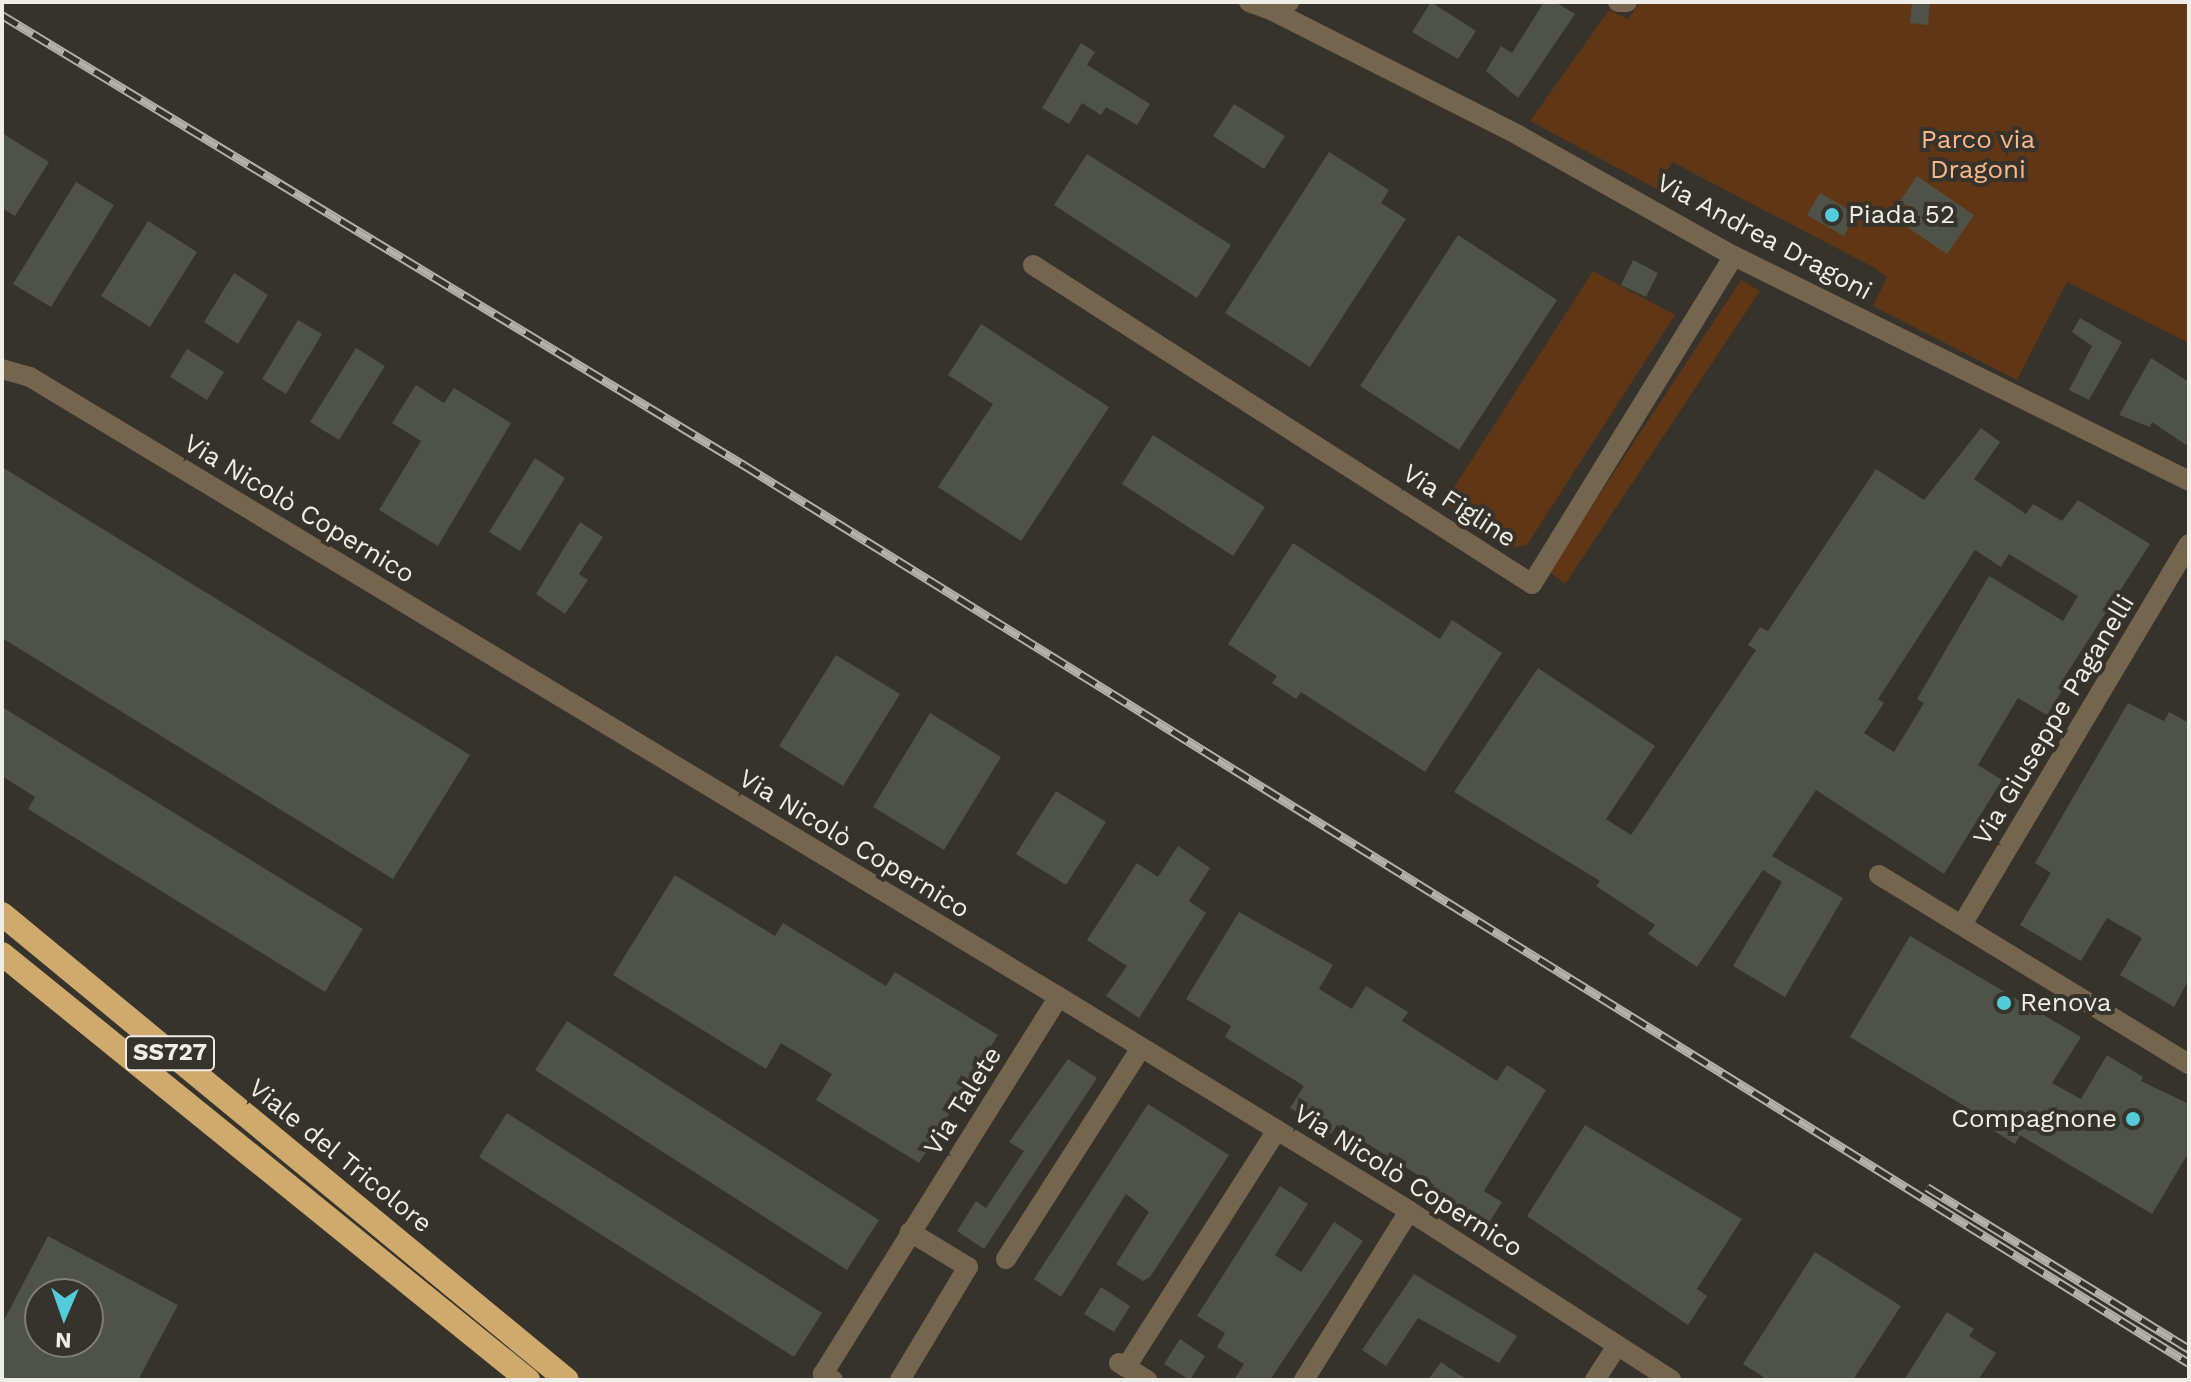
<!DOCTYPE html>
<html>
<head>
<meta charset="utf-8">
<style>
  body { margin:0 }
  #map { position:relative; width:2191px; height:1382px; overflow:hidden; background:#35332b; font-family:"Work Sans",sans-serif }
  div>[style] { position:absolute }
  .green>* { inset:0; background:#613614 }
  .building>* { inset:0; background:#4f5249 }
  .minor>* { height:20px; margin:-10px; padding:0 10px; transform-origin:10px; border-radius:10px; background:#75654e }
  .highway>* { height:24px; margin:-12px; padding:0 12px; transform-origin:12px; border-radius:12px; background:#d0a96d }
  .rail>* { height:9px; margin-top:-4.5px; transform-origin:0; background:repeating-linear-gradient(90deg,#35332b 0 18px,#b2b1ab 0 36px); box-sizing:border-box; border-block:2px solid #b2b1ab }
  .dots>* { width:22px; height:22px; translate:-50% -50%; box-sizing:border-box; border:4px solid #35332b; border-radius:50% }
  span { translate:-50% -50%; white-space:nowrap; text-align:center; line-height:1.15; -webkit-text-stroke:8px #35332b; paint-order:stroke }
  .shield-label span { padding:2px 6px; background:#35332b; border:2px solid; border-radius:6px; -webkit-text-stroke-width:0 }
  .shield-label { font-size:24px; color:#eeede8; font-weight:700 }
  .park-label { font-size:26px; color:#f8b78a }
  .poi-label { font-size:26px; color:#eeede8 }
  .left { translate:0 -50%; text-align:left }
  .right { translate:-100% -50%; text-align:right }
  .street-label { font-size:26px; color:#eeede8 }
  .frame { position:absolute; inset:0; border:4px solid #eeede8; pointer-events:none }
  .north { position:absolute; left:24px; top:1278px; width:80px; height:80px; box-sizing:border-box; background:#35332b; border:2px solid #7f7d77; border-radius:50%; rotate:182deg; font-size:22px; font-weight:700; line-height:32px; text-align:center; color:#eeede8 }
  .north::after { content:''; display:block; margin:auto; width:28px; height:36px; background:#53cbda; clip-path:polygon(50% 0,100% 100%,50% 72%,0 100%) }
</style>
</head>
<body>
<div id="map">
  <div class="green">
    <div style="clip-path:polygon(1640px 2px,2189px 2px,2189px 343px,2067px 282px,2017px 380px,1873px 306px,1887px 277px,1875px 268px,1672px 162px,1657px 189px,1530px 121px,1609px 10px,1628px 19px)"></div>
    <div style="clip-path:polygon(1593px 271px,1675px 315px,1527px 545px,1509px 548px,1444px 503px)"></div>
    <div style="clip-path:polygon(1741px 280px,1760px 291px,1565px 584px,1551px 573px,1553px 565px)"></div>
  </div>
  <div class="building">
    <div style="clip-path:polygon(1431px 2px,1476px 31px,1458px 59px,1412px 32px)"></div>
    <div style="clip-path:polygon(1544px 2px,1555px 2px,1575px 14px,1518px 98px,1486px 71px,1501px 46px,1512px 53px)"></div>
    <div style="clip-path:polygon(1912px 2px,1930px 2px,1928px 25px,1910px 23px)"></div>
    <div style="clip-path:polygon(1081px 43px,1095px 52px,1087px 65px,1150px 104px,1137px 125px,1106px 107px,1101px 115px,1082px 103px,1069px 124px,1042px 108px)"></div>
    <div style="clip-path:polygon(1234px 104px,1285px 136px,1264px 169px,1213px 136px)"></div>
    <div style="clip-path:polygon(2px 133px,49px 162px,15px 216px,2px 208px)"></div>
    <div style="clip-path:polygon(1329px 152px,1389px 190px,1381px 203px,1406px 219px,1310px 367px,1225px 313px)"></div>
    <div style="clip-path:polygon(1087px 154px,1231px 245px,1197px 298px,1054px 205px)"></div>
    <div style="clip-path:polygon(1917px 176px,1974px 215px,1947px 254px,1901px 223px,1911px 209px,1900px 201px)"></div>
    <div style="clip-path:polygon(76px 182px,114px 205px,51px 307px,13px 284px)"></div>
    <div style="clip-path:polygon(1820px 193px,1856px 214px,1844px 236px,1807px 215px)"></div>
    <div style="clip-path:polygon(148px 221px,197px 252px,150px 327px,101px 296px)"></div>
    <div style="clip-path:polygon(1458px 235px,1557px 300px,1459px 450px,1360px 386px)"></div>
    <div style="clip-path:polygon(1633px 260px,1658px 273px,1646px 297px,1621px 285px)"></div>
    <div style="clip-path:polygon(234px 273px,268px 295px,238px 344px,204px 322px)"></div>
    <div style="clip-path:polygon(2080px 318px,2122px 342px,2089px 400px,2069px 390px,2092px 346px,2072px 332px)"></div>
    <div style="clip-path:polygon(298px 320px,322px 334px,286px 394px,262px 379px)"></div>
    <div style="clip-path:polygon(981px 324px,1109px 407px,1021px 541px,938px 487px,993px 404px,948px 375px)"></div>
    <div style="clip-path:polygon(356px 348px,385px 366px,339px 440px,310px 422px)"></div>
    <div style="clip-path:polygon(187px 349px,224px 372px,207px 400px,170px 377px)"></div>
    <div style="clip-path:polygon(2151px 358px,2189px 382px,2189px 447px,2152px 422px,2150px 427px,2119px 415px)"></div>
    <div style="clip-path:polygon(416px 385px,444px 403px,454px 388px,511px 423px,438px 546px,379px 510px,421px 441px,392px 423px)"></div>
    <div style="clip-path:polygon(evenodd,1981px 428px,2000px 442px,1974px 479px,2026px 514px,2033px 504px,2062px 521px,2078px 500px,2150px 544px,2060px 684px,2064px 687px,2047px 715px,2018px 698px,1978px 765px,2002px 780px,1944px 874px,1816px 790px,1772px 856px,1843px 898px,1785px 997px,1733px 966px,1782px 882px,1763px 870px,1697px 967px,1648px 934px,1655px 925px,1596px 886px,1600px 881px,1454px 792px,1538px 668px,1655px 746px,1606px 819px,1631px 835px,1756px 650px,1748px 645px,1760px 627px,1768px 631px,1876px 469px,1924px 500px,1981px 428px,1975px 550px,2001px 567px,2009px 554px,2078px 596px,2063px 621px,1989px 576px,1917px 699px,1924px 703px,1894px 752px,1864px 733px,1884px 703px,1878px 699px,1975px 550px)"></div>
    <div style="clip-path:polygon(1153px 435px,1265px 507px,1233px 556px,1122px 484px)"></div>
    <div style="clip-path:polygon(535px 458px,565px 478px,520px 551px,489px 532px)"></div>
    <div style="clip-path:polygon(2px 467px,470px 755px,393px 879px,2px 638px)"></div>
    <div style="clip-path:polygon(580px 522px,603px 537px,579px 574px,588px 580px,565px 614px,536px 594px)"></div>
    <div style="clip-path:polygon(1293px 543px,1440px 639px,1452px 620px,1502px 653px,1425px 772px,1301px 692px,1296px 699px,1272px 683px,1277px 676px,1228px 644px)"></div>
    <div style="clip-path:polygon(836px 655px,900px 694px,843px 786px,779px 746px)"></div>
    <div style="clip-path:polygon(2128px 703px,2164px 721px,2169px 712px,2189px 723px,2189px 979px,2174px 1007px,2120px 975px,2142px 938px,2107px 918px,2081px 961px,2020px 925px,2051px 873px,2035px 863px)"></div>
    <div style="clip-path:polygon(2px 707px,363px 929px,325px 992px,28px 809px,35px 797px,2px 776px)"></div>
    <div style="clip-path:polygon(930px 713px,1001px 757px,944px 850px,873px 807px)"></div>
    <div style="clip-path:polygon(1056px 791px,1106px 822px,1066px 885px,1016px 854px)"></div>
    <div style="clip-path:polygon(1178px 846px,1210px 868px,1189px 901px,1206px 913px,1139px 1018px,1106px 996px,1127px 966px,1087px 940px,1137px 863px,1158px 877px)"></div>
    <div style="clip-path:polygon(675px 875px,775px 936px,783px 923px,886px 986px,895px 972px,998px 1035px,919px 1163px,816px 1100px,832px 1074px,781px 1043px,766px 1069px,613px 975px)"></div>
    <div style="clip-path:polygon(1239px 912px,1333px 965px,1319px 989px,1352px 1009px,1366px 986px,1408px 1012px,1402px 1021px,1497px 1081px,1507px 1065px,1546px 1090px,1484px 1191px,1502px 1202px,1485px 1229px,1428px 1194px,1434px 1185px,1405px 1167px,1337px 1125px,1331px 1134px,1290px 1108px,1304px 1086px,1225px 1037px,1231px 1026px,1186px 999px)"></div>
    <div style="clip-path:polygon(1910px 936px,2081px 1037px,2052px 1083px,2081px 1099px,2107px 1055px,2143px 1077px,2141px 1081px,2189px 1104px,2189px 1152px,2152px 1214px,2020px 1135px,2015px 1144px,1991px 1129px,1994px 1124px,1850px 1037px)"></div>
    <div style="clip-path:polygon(567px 1021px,879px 1220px,847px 1270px,535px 1070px)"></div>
    <div style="clip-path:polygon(1068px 1059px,1097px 1078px,984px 1249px,957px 1231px,976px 1201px,986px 1208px,1024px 1151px,1009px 1142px)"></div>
    <div style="clip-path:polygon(1148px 1104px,1229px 1155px,1150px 1277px,1143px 1281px,1116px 1264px,1149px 1212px,1126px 1194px,1061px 1297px,1034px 1279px)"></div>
    <div style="clip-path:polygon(507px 1113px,822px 1313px,794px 1357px,479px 1157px)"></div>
    <div style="clip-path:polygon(1585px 1125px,1742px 1219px,1697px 1289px,1707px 1296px,1688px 1325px,1527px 1216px)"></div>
    <div style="clip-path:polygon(1280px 1186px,1308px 1204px,1275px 1255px,1301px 1272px,1334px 1222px,1363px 1241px,1270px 1380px,1234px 1380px,1244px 1364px,1217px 1347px,1225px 1333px,1197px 1316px)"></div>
    <div style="clip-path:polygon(evenodd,48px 1236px,178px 1305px,138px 1380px,2px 1380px,2px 1324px,48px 1236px,40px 1294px,88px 1294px,88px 1342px,40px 1342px,40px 1294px)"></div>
    <div style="clip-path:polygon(1815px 1252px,1901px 1306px,1853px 1380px,1768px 1380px,1743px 1364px)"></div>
    <div style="clip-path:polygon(1414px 1274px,1517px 1336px,1499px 1363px,1418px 1318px,1386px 1366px,1362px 1350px)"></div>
    <div style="clip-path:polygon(1101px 1287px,1130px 1306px,1114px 1332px,1084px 1314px)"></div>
    <div style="clip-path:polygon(1947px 1312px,1974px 1329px,1969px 1336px,1996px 1353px,1978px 1380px,1904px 1380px)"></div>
    <div style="clip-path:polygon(1180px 1339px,1205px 1356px,1190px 1380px,1164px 1364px)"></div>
    <div style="clip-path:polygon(1441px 1362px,1467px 1380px,1428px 1380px)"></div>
  </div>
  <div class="minor">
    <div style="left:1249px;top:2px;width:23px;rotate:20deg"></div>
    <div style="left:1271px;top:10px;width:20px;rotate:-24deg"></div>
    <div style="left:1618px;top:2px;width:9px"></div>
    <div style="left:1271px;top:10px;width:277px;rotate:26.8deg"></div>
    <div style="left:1518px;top:135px;width:248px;rotate:29.3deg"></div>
    <div style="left:1734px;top:256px;width:508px;rotate:26.31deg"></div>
    <div style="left:1033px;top:265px;width:592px;rotate:32.59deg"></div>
    <div style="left:1532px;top:584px;width:385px;rotate:-58.4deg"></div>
    <div style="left:2px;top:369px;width:29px;rotate:16deg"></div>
    <div style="left:30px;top:377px;width:1201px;rotate:31.07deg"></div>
    <div style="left:1059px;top:997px;width:410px;rotate:31.4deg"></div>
    <div style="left:1409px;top:1211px;width:312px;rotate:32.8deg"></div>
    <div style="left:1879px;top:875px;width:363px;rotate:31.4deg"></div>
    <div style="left:1963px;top:923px;width:441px;rotate:-59.2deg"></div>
    <div style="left:1006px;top:1259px;width:250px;rotate:-57.4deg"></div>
    <div style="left:1119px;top:1363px;width:33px;rotate:31deg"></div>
    <div style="left:1126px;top:1367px;width:281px;rotate:-57.5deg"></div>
    <div style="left:833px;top:1380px;width:12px;rotate:-149deg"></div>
    <div style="left:823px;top:1374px;width:445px;rotate:-58deg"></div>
    <div style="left:900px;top:1380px;width:132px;rotate:-59deg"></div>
    <div style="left:968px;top:1267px;width:68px;rotate:-148.9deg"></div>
    <div style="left:1304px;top:1380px;width:199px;rotate:-58.1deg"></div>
    <div style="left:1595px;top:1380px;width:40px;rotate:-57.1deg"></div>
  </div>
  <div class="highway">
    <div style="left:2px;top:914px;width:732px;rotate:39.52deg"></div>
    <div style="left:2px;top:954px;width:677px;rotate:39deg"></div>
  </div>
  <div class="rail">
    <div style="left:2px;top:15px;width:868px;rotate:31.24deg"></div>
    <div style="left:744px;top:465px;width:1701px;rotate:31.86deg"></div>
    <div style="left:1927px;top:1187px;width:308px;rotate:31.7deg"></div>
  </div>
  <div class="dots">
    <div style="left:1832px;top:215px;background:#53cbda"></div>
    <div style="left:2004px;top:1003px;background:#53cbda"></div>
    <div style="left:2133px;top:1119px;background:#53cbda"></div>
  </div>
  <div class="shield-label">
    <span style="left:170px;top:1053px">SS727</span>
  </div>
  <div class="park-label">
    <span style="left:1978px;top:155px">Parco via<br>Dragoni</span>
  </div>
  <div class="poi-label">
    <span class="left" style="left:1848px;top:215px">Piada 52</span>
    <span class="left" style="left:2020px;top:1003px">Renova</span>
    <span class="right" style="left:2117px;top:1119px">Compagnone</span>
  </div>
  <div class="street-label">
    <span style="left:1764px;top:237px;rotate:28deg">Via Andrea Dragoni</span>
    <span style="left:1459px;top:506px;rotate:33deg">Via Figline</span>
    <span style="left:299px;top:509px;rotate:31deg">Via Nicolò Copernico</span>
    <span style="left:2054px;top:720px;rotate:-59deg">Via Giuseppe Paganelli</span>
    <span style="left:854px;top:844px;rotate:31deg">Via Nicolò Copernico</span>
    <span style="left:963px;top:1101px;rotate:-58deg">Via Talete</span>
    <span style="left:340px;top:1156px;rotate:39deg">Viale del Tricolore</span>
    <span style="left:1408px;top:1181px;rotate:32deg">Via Nicolò Copernico</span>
  </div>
  <div class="frame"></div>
  <div class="north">N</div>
</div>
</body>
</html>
